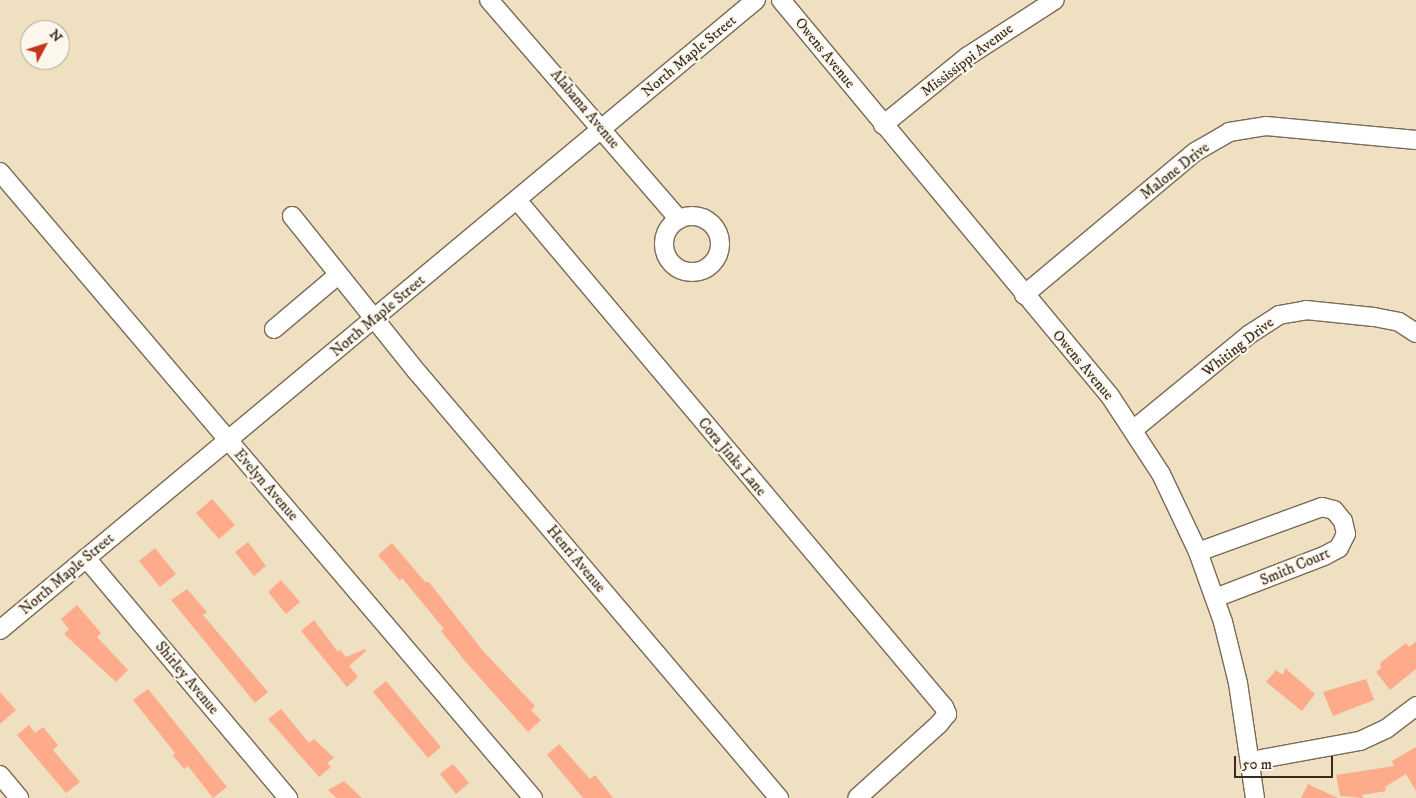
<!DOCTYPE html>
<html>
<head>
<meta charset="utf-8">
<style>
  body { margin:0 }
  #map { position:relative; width:1416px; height:798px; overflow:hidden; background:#eee0c0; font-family:"IM FELL DW Pica",serif }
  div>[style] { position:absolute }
  .building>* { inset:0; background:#fdab8b }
  .roads { filter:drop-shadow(1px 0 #7a6a57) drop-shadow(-1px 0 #7a6a57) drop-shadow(0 1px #7a6a57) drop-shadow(0 -1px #7a6a57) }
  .minor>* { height:18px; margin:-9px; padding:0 9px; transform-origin:9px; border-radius:9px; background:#fff }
  .minor>.ring { margin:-9px; padding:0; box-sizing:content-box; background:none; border:18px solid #fff; border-radius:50% }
  span { translate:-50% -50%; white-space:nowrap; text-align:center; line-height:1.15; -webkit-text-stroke:4.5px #fbf7ec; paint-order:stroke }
  .street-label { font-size:15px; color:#3b2a1e }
  .north { position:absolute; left:20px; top:20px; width:50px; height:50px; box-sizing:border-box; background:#fbf7ec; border:1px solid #aea59a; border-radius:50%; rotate:50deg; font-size:14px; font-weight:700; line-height:20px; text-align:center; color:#3b2a1e }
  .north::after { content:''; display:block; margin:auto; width:18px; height:22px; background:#c8321e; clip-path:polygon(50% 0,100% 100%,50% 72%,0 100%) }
  .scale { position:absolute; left:1234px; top:756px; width:99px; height:22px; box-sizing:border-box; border:2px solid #3b2a1e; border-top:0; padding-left:6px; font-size:15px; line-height:18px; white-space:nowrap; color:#3b2a1e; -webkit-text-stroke:4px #fbf7ec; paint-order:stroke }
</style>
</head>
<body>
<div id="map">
  <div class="building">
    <div style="clip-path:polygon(212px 499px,235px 525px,219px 539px,196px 513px)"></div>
    <div style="clip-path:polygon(248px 542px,266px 566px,254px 576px,235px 552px)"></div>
    <div style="clip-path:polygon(392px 543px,426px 583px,428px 581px,484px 652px,535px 706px,531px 710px,541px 720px,528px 732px,465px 661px,441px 631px,444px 629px,402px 578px,400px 581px,378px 555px)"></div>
    <div style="clip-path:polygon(155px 548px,176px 574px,160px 587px,139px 561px)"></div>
    <div style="clip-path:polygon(281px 580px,300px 602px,286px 614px,268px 592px)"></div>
    <div style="clip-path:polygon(187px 589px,207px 612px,203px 615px,268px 692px,255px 703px,171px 600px)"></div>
    <div style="clip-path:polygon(77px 605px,101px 633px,97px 637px,128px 670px,116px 682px,64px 634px,69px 629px,61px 619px)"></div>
    <div style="clip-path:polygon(314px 620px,338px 652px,340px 650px,346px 657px,365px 649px,366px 651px,349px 666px,358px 677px,347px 687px,301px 631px)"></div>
    <div style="clip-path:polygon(1416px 642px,1416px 669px,1390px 690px,1376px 672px,1381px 668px,1380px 663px,1406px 643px,1409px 647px)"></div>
    <div style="clip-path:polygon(1285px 668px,1315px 694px,1302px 711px,1266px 682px,1276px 670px,1283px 675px)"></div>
    <div style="clip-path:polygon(1366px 679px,1374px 700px,1333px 716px,1323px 692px)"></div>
    <div style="clip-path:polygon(386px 681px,441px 747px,428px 758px,373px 692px)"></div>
    <div style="clip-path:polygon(148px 689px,227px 787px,213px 798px,188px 766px,184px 769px,173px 756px,175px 753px,133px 700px)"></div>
    <div style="clip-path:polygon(0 692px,16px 710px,0 724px)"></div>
    <div style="clip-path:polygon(281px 709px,309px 743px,314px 739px,334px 758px,327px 763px,331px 767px,319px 777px,268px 719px)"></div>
    <div style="clip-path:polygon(29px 725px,35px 733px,43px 727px,58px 745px,53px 750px,80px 782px,66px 793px,17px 735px)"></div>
    <div style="clip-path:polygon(559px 744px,590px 779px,595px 775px,613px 798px,583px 798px,547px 755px)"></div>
    <div style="clip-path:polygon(1416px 747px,1416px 791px,1406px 774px,1385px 787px,1386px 791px,1362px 795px,1363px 798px,1340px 796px,1336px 775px,1394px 766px,1392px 761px)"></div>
    <div style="clip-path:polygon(453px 764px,469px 783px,456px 794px,440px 774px)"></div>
    <div style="clip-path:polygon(344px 781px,362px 798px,336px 798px,328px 790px)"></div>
    <div style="clip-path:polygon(1308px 784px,1338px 798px,1301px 798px)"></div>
  </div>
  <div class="roads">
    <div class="minor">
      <div style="left:489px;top:0;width:290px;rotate:49.1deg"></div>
      <div style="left:781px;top:0;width:515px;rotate:50.28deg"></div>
      <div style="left:1110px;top:396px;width:93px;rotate:56.8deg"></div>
      <div style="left:1161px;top:474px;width:86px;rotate:64.6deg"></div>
      <div style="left:1198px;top:552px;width:74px;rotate:70.3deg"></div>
      <div style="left:1223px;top:622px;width:63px;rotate:76.2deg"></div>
      <div style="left:1238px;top:683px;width:116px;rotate:81.6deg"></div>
      <div style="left:883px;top:125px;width:109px;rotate:-39.1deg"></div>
      <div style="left:968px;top:56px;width:103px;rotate:-32.8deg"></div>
      <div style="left:0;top:172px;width:822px;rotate:49.59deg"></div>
      <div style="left:517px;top:200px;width:663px;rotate:49.9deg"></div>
      <div style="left:944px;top:707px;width:8px;rotate:67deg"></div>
      <div style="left:947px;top:714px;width:13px;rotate:129deg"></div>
      <div style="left:939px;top:724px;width:110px;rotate:137.9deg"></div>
      <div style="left:292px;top:216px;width:201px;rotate:51.3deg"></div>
      <div style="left:418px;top:373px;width:558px;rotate:49.66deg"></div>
      <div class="ring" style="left:664px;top:216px;width:38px;height:38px"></div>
      <div style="left:1024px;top:295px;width:223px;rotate:-39.9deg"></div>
      <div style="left:1195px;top:152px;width:39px;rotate:-30deg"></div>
      <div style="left:1229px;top:132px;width:37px;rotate:-9deg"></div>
      <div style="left:1266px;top:126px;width:151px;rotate:5.3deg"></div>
      <div style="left:274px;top:329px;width:84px;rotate:-40.2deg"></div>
      <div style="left:1133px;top:430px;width:151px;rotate:-39.4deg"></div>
      <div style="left:1250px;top:334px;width:35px;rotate:-33deg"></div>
      <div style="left:1279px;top:315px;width:27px;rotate:-10deg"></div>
      <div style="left:1306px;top:310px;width:68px;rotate:5.9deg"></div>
      <div style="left:1374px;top:317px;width:25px;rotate:11deg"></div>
      <div style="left:1399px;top:322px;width:20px;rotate:33deg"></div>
      <div style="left:1198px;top:552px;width:132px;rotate:-19.9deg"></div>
      <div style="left:1322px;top:507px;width:12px;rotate:14deg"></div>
      <div style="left:1334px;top:510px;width:14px;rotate:51deg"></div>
      <div style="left:1343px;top:521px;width:13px;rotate:77deg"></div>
      <div style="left:1346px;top:534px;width:16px;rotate:117deg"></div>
      <div style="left:1339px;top:548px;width:17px;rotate:152deg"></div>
      <div style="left:1324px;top:556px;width:117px;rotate:158.9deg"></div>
      <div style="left:86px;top:558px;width:314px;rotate:49.9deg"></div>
      <div style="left:0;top:630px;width:984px;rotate:-39.81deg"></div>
      <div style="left:1250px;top:761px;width:112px;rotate:-10.3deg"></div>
      <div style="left:1360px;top:741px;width:29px;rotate:-25deg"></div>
      <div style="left:1386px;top:729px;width:38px;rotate:-37deg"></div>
      <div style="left:0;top:775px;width:30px;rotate:50deg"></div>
    </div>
  </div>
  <div class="street-label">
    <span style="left:825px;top:53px;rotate:51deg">Owens Avenue</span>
    <span style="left:689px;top:56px;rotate:-40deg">North Maple Street</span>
    <span style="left:967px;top:60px;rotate:-37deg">Mississippi Avenue</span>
    <span style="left:585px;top:109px;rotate:50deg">Alabama Avenue</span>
    <span style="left:1175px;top:171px;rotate:-38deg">Malone Drive</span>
    <span style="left:378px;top:316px;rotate:-40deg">North Maple Street</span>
    <span style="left:1238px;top:347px;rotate:-38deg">Whiting Drive</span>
    <span style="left:1083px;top:365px;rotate:50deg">Owens Avenue</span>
    <span style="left:732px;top:457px;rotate:50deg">Cora Jinks Lane</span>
    <span style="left:266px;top:485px;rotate:49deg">Evelyn Avenue</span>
    <span style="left:576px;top:559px;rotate:50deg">Henri Avenue</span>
    <span style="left:1295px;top:567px;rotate:-23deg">Smith Court</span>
    <span style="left:67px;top:574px;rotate:-40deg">North Maple Street</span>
    <span style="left:187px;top:678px;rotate:50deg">Shirley Avenue</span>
  </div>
  <div class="north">N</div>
  <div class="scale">50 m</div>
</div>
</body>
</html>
